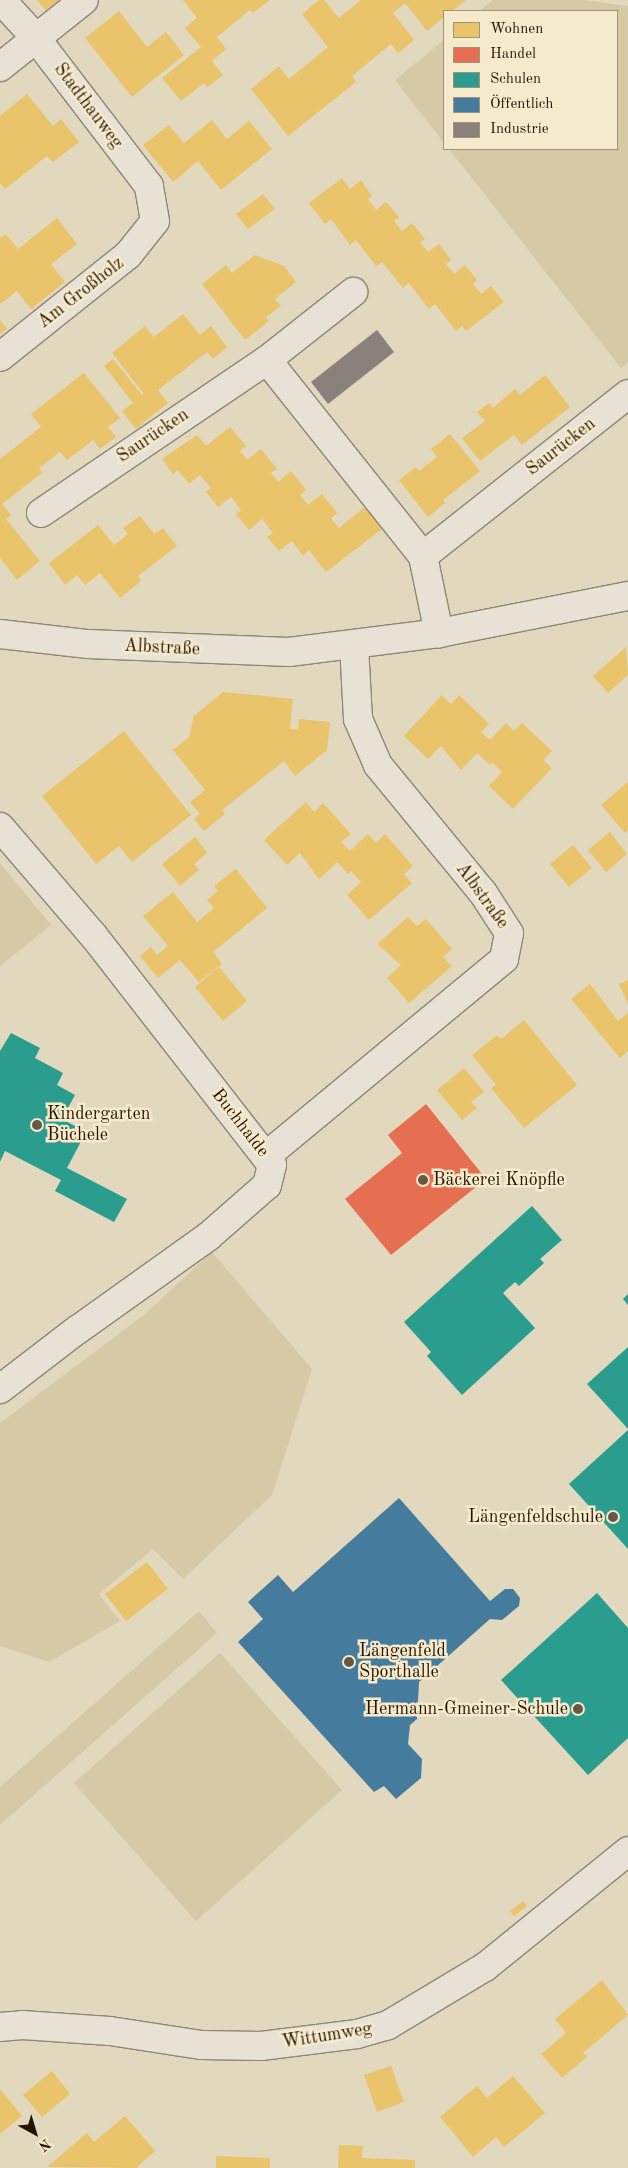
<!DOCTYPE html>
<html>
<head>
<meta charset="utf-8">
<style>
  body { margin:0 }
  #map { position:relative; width:628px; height:2168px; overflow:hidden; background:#e1d8be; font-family:"Old Standard TT",serif }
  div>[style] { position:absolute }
  .green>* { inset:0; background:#d6c9a6 }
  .homes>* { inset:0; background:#e9c46a }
  .shops>* { inset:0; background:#e76f51 }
  .schools>* { inset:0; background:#2a9d8f }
  .public>* { inset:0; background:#457b9d }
  .industry>* { inset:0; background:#8a817c }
  .roads { filter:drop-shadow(1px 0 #8e8675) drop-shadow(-1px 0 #8e8675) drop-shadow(0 1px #8e8675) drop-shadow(0 -1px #8e8675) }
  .minor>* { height:28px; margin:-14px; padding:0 14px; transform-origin:14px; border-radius:14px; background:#e7e2d5 }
  .dots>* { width:14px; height:14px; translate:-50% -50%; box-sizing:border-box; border:2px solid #f5eacc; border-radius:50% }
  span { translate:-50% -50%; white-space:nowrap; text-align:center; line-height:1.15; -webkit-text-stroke:5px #f5eacc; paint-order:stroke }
  .street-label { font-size:18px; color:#251300 }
  .poi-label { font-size:18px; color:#251300 }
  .left { translate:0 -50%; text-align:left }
  .right { translate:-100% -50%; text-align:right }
  .legend { position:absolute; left:443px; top:10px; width:175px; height:140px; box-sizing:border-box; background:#f5eacc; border:1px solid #a2947a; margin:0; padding:6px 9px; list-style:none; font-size:15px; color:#251300 }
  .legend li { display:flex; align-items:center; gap:10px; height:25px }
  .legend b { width:25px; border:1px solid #a2947a }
  .north { position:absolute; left:10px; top:2108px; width:50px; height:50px; -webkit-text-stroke:4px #f5eacc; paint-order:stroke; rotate:141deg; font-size:14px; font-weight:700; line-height:20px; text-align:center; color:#251300 }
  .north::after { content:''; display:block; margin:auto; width:18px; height:22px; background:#251300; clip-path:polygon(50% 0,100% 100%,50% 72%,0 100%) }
</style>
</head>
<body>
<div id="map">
  <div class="green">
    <div style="clip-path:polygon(493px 0,584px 0,628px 6px,628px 362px,621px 368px,449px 149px,617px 149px,617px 11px,479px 11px)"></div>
    <div style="clip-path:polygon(444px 40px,444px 143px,395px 80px)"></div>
    <div style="clip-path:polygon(0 863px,51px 925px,0 966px)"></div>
    <div style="clip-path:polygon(212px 1252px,312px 1369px,272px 1495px,183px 1579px,153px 1549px,99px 1594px,120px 1621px,49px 1662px,0 1646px,0 1423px,145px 1314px)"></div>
    <div style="clip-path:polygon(199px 1611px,217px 1633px,0 1825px,0 1787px)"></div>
    <div style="clip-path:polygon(220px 1653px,342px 1790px,196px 1921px,74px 1783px)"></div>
  </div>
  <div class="homes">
    <div style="clip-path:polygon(37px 0,59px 0,46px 10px)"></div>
    <div style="clip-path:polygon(183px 0,270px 0,253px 13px,250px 10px,217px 37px,226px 49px,212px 61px,223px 75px,208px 87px,204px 83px,181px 101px,162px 78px,201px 47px,185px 28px,197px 18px)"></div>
    <div style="clip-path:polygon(319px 0,324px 0,339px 18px,361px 0,466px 0,452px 11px,444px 11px,444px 17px,427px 31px,405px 3px,393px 13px,414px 40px,398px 53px,391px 44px,352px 76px,356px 82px,288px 136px,251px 89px,279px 66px,289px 79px,328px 47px,302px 14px)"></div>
    <div style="clip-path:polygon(119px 11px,147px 47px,166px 32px,184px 55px,132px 97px,85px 38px)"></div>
    <div style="clip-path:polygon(27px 94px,53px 126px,61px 119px,79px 142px,53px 162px,47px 156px,5px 189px,0 183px,0 116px)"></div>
    <div style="clip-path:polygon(212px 120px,227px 139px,249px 121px,272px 149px,221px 190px,198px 161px,173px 182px,143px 145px,169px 125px,184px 143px)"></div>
    <div style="clip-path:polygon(342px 178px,350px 189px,361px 180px,372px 196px,368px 199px,376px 210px,386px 202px,399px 217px,394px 221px,402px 231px,412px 223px,425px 239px,420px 242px,428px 252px,439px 244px,451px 260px,446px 264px,454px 274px,465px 265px,477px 280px,473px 284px,481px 294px,491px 286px,504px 302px,466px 331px,462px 326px,456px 331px,435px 304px,429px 309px,409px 283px,403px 288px,382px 262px,376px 266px,356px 240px,350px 245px,331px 219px,325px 224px,309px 203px)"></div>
    <div style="clip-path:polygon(263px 194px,275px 209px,248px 229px,236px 214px)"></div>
    <div style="clip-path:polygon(57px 218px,77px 244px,51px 264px,65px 282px,31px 309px,17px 291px,0 304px,0 238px,6px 234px,18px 249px)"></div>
    <div style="clip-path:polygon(255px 255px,284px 266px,296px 282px,275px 299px,281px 306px,266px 317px,269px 321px,245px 340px,202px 284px,226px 265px,232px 273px)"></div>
    <div style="clip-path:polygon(183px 314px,200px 335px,211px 326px,227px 347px,213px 359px,207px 352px,158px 390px,168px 403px,136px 429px,122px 411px,133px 403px,104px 366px,113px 359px,142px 395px,144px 394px,112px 353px,145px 326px,154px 337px)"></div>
    <div style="clip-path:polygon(0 320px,7px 329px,0 334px)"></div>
    <div style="clip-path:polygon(84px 373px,120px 418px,108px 427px,116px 437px,100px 449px,93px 440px,67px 460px,60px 452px,39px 468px,42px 473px,2px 504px,11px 515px,6px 519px,40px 561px,17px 580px,0 558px,0 459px,41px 427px,31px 414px)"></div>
    <div style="clip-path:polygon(545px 375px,570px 407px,522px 445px,514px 435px,480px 461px,462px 438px,485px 421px,477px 412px,489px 403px,493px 408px,515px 389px,520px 395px)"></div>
    <div style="clip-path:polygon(230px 427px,246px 446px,240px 451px,247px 460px,261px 449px,277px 469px,271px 473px,278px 482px,291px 471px,306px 490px,300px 495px,308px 505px,322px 494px,337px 513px,331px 518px,339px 528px,365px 507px,382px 529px,326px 572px,309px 550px,303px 556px,292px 541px,279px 551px,267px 537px,273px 533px,262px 519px,249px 530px,236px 514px,241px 510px,231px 497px,218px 507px,206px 492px,211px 488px,200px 475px,189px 484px,178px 470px,173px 474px,162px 459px,197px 435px,206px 446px)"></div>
    <div style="clip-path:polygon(450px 434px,480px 471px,443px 500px,445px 503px,428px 517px,399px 480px,416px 467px,419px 471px,437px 457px,431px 449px)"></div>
    <div style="clip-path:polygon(140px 516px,154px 534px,163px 528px,177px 546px,138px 576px,141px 581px,120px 598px,100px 573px,85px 585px,77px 575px,65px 585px,49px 563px,98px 525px,114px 545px,128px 534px,123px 528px)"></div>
    <div style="clip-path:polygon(626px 647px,628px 675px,608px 693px,593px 676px)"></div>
    <div style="clip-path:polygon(223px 692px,293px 699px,290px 729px,298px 729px,299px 719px,330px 722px,327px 750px,295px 776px,284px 761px,222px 810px,225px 814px,204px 831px,194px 819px,200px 814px,190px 802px,205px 790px,173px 750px,189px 737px,194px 716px)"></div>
    <div style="clip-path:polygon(442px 695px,451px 704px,459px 695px,489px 724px,481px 732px,490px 740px,506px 723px,514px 731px,522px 723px,552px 751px,543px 760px,552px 768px,513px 809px,489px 786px,502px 772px,492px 762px,490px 765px,477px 753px,461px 770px,441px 746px,428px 759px,404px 736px)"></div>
    <div style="clip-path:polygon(124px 731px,191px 815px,132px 862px,119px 846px,96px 864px,42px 796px)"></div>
    <div style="clip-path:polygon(628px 782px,628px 830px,625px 833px,601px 805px)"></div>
    <div style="clip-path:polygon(306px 802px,314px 812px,323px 803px,351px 834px,341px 842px,350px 851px,368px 834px,376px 843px,385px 834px,413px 866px,404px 874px,412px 883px,369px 920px,347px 895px,361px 882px,351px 871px,348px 874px,337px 862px,319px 879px,300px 853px,287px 865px,264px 840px)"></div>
    <div style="clip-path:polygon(610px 832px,627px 854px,606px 872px,588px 850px)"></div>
    <div style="clip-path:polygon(195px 837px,207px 853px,194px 864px,199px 870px,180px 886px,162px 864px)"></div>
    <div style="clip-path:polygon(573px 845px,592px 868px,569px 887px,550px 864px)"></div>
    <div style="clip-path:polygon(236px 869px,267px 908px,213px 952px,222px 964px,199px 982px,180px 960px,158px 978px,140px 956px,151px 947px,157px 955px,168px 946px,143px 916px,173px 892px,197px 922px,214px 908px,207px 900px,218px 891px,214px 886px)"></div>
    <div style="clip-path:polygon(408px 917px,417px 926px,426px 919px,452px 949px,443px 957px,452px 966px,409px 1003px,387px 978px,401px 965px,377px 944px)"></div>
    <div style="clip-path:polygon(219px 967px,247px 1001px,223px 1021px,195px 987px)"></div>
    <div style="clip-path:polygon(628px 980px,628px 1004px,619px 984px)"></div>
    <div style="clip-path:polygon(590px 984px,618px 1021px,628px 1013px,628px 1051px,620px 1058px,571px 999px)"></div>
    <div style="clip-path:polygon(524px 1020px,577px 1085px,524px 1128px,491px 1088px,496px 1085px,472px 1055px,497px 1035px,501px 1039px)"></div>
    <div style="clip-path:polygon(464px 1068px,484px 1092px,471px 1102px,477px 1108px,462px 1120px,437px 1090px)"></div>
    <div style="clip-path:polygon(147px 1562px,168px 1589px,126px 1621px,105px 1594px)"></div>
    <div style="clip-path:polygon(523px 1901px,527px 1906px,514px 1916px,510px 1911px)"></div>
    <div style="clip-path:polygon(602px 1980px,628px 2015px,583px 2053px,587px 2057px,562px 2078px,541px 2054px,566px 2033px,555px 2019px)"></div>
    <div style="clip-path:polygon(391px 2066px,404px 2102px,377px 2112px,364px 2075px)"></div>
    <div style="clip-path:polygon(52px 2071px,70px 2094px,42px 2117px,23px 2095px)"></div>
    <div style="clip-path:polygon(513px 2076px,545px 2113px,504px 2147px,496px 2137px,473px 2157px,440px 2117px,477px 2086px,487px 2098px)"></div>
    <div style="clip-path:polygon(0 2089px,22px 2116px,0 2134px)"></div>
    <div style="clip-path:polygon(125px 2116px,155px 2151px,136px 2168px,47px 2167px,87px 2133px,94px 2142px)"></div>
    <div style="clip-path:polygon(339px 2145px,363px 2146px,362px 2158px,415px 2160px,415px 2168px,338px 2168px)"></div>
    <div style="clip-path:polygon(216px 2156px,270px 2158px,270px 2168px,216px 2168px)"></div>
  </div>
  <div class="shops">
    <div style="clip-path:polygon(426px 1104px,486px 1179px,391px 1255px,345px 1199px,402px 1153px,388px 1135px)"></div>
  </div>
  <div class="schools">
    <div style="clip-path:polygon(11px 1033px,40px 1048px,35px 1058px,63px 1073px,57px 1085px,75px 1095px,62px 1119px,86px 1132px,67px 1168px,127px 1199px,114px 1222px,55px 1191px,61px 1180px,5px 1151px,0 1162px,0 1051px)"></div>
    <div style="clip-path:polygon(532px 1206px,562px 1240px,540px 1259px,544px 1263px,519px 1286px,515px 1282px,503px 1293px,535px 1328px,462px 1395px,427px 1356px,431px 1352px,404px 1322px)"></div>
    <div style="clip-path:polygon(628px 1294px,628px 1305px,623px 1299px)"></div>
    <div style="clip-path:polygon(628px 1347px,628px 1429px,587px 1384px)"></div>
    <div style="clip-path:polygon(628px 1430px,628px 1549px,569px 1484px)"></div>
    <div style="clip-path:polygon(597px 1593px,628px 1628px,628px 1738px,588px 1775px,501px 1680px)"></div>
  </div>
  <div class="public">
    <div style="clip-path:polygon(399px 1498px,490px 1601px,505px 1589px,513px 1589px,520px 1598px,519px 1606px,502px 1620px,490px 1619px,419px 1682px,417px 1719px,410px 1725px,408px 1744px,422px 1759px,421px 1778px,396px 1799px,384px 1786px,374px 1792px,238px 1642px,263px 1619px,248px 1602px,278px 1575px,293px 1592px)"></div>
  </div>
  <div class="industry">
    <div style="clip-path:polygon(377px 330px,394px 352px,328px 404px,311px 382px)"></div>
  </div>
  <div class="roads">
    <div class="minor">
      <div style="left:0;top:67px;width:107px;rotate:-38.6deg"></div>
      <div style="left:0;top:357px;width:164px;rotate:-38.6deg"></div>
      <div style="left:128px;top:255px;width:43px;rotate:-51.5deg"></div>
      <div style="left:155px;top:221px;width:36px;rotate:-100deg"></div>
      <div style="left:149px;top:186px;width:186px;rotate:-127.4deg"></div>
      <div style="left:36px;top:38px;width:52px;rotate:-132.6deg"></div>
      <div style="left:267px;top:360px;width:251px;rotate:51.5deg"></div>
      <div style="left:423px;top:556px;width:79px;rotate:78.3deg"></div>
      <div style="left:41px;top:513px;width:273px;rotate:-34.1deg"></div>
      <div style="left:267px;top:360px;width:110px;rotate:-38.3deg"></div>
      <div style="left:423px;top:556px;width:261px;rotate:-38.3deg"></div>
      <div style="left:0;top:634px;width:89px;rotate:6.5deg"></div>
      <div style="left:88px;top:644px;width:201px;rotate:2.3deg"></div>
      <div style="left:289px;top:652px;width:151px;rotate:-7.2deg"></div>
      <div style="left:439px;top:633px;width:193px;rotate:-11.1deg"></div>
      <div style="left:0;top:827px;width:143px;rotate:49.3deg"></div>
      <div style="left:93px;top:935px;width:291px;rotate:52.1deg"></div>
      <div style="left:272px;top:1165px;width:21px;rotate:104deg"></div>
      <div style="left:267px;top:1185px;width:77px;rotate:138.7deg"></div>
      <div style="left:209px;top:1236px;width:162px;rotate:144.5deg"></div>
      <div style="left:77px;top:1330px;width:97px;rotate:142.5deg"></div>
      <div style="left:266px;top:1156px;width:309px;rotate:-39.6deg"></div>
      <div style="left:504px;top:959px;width:26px;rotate:-79deg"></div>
      <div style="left:509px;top:933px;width:48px;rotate:-123deg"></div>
      <div style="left:483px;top:893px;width:166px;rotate:-129.4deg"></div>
      <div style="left:378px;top:765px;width:50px;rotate:-113.5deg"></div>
      <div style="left:358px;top:719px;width:74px;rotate:-93.1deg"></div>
      <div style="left:0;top:2027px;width:22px;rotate:-5deg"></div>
      <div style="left:22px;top:2025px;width:88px;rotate:3.9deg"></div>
      <div style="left:110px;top:2031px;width:93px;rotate:8.7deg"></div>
      <div style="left:202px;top:2045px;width:59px;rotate:1deg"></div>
      <div style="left:261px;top:2046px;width:97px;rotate:-7.1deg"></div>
      <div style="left:357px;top:2034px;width:32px;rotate:-16deg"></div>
      <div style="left:388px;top:2025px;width:113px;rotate:-30.9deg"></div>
      <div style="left:485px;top:1967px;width:184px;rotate:-39deg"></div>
    </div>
  </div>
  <div class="dots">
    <div style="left:37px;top:1125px;background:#675842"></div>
    <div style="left:423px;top:1180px;background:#675842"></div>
    <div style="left:613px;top:1517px;background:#675842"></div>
    <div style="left:349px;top:1662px;background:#675842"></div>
    <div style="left:578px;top:1709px;background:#675842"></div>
  </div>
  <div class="street-label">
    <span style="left:88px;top:106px;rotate:53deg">Stadthauweg</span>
    <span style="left:81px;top:293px;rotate:-38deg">Am Großholz</span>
    <span style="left:153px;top:436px;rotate:-34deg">Saurücken</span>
    <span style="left:561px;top:447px;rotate:-38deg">Saurücken</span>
    <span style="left:162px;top:648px;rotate:3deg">Albstraße</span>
    <span style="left:482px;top:896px;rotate:54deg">Albstraße</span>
    <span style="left:240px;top:1123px;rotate:52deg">Buchhalde</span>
    <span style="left:327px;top:2036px;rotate:-9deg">Wittumweg</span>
  </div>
  <div class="poi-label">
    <span class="left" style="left:47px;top:1125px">Kindergarten<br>Büchele</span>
    <span class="left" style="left:433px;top:1180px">Bäckerei Knöpfle</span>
    <span class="right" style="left:603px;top:1517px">Längenfeldschule</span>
    <span class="left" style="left:359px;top:1662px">Längenfeld<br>Sporthalle</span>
    <span class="right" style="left:568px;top:1709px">Hermann-Gmeiner-Schule</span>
  </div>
  <ul class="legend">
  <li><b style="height:14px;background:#e9c46a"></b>Wohnen</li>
  <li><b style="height:14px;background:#e76f51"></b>Handel</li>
  <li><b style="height:14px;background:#2a9d8f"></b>Schulen</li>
  <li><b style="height:14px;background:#457b9d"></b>Öffentlich</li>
  <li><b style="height:14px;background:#8a817c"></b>Industrie</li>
  </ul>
  <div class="north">N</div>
</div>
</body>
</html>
